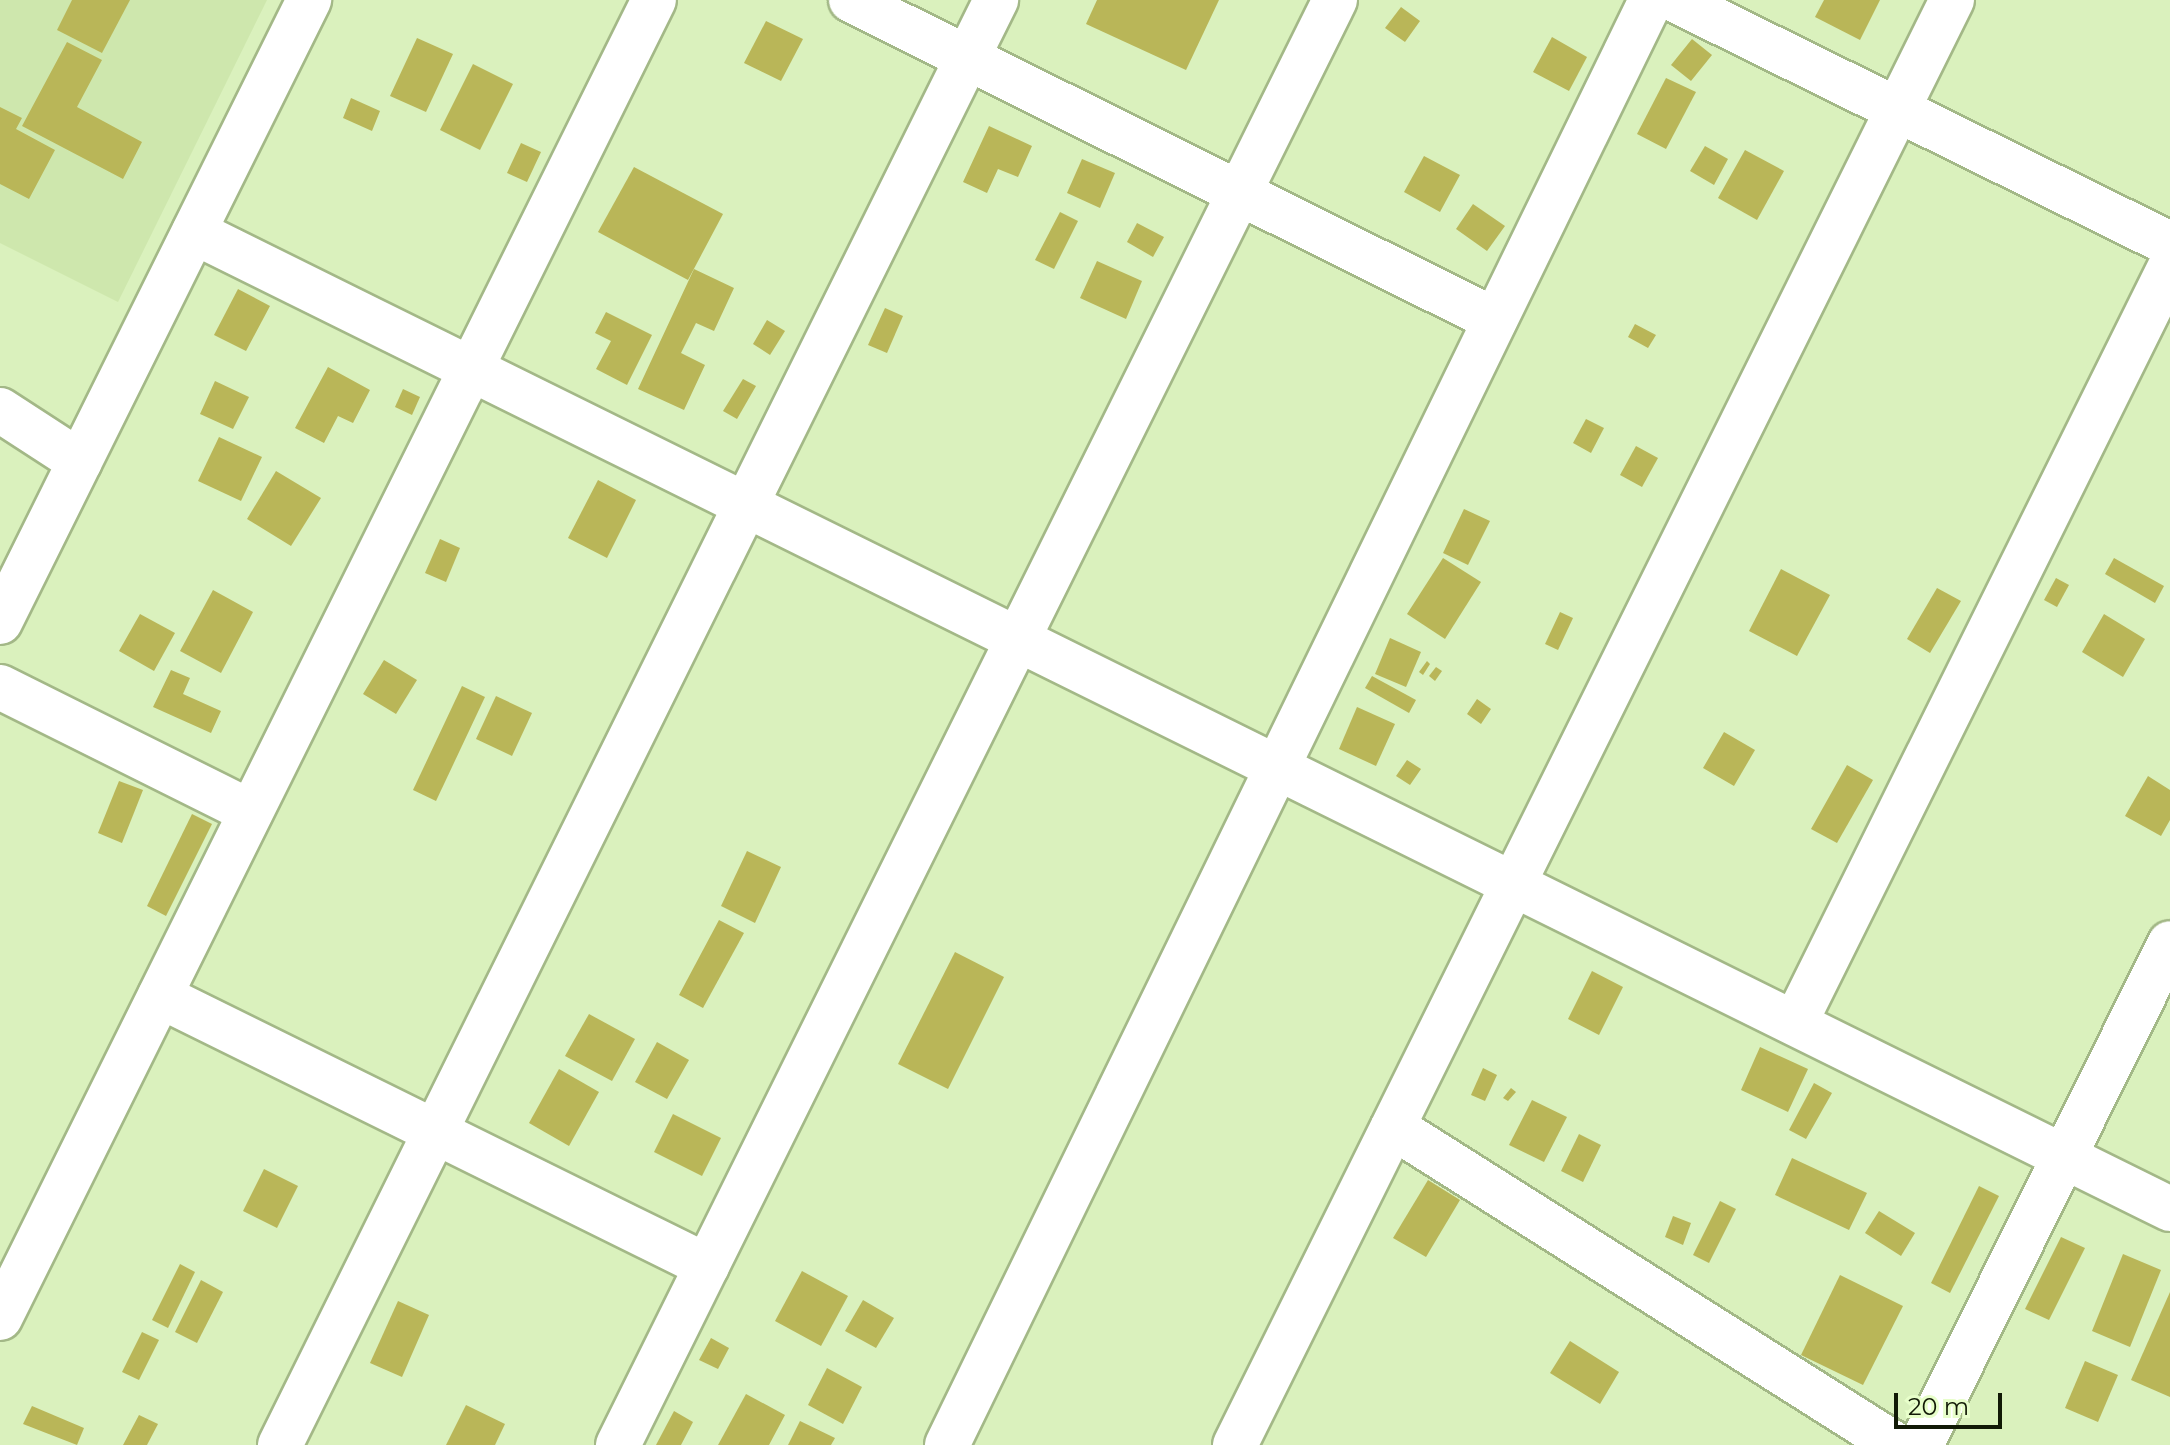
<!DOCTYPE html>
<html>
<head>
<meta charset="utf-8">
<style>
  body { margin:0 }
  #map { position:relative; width:2170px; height:1445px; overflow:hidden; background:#daf1bd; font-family:Montserrat,sans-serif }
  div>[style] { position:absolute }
  .built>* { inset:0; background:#cee7ad }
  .building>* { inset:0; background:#b9b658 }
  .roads { filter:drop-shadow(2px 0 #a3b887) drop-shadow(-2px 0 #a3b887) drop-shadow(0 2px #a3b887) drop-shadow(0 -2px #a3b887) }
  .minor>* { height:44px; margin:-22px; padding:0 22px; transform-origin:22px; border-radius:22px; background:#fff }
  span { translate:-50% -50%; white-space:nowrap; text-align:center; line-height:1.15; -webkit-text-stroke:8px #e7feca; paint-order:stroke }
  .scale { position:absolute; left:1894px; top:1393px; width:108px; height:36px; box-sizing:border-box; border:4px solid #111906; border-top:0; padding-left:10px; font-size:24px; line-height:28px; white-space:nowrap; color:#111906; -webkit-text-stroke:6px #e7feca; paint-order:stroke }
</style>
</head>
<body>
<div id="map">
  <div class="built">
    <div style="clip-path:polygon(0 0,267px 0,118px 302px,0 243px)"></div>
  </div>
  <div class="building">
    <div style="clip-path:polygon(72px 0,130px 0,102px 53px,57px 30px)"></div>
    <div style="clip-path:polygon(1097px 0,1219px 0,1186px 70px,1086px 24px)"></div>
    <div style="clip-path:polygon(1824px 0,1880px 0,1860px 40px,1815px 17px)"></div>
    <div style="clip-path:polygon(1401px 7px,1420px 21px,1405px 42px,1385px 28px)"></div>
    <div style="clip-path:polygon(766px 21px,803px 39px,781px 81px,744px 63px)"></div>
    <div style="clip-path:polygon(1552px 37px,1587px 57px,1569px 91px,1533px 72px)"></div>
    <div style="clip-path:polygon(417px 38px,453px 54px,426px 112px,390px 96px)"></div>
    <div style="clip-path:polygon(1692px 39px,1712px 55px,1691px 81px,1671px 65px)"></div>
    <div style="clip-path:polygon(67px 42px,102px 60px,77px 107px,142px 142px,123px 179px,22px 126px)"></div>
    <div style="clip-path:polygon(473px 64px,513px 84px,480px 150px,440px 130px)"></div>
    <div style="clip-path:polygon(1666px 78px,1696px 92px,1666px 149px,1637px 134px)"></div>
    <div style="clip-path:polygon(351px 98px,380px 111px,372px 131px,343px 118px)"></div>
    <div style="clip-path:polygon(0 107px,22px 118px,16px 129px,55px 150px,29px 199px,0 184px)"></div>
    <div style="clip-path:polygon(989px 126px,1032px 146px,1018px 177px,998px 169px,987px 193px,963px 182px)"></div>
    <div style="clip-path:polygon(521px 143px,541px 152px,527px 182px,507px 173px)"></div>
    <div style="clip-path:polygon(1705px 146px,1728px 159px,1714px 185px,1690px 171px)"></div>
    <div style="clip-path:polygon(1745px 150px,1784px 171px,1757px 220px,1718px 198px)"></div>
    <div style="clip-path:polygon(1424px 156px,1460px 175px,1440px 212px,1404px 192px)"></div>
    <div style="clip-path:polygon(1082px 159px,1115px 173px,1100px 208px,1067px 193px)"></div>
    <div style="clip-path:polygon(634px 167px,723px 214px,688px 280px,598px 232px)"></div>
    <div style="clip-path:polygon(1473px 204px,1505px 226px,1487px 251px,1456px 229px)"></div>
    <div style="clip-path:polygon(1060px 212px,1078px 221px,1054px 269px,1035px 260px)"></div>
    <div style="clip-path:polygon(1137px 223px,1164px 237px,1153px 257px,1127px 242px)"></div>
    <div style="clip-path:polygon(1097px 261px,1142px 281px,1126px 319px,1080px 298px)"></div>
    <div style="clip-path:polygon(694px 269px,734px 288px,714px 331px,696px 323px,681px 353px,705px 365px,684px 410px,638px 389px)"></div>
    <div style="clip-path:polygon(238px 289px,270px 306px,246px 351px,214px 335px)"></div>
    <div style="clip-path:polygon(885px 308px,903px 316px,887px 353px,868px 345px)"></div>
    <div style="clip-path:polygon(606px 312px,652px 335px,627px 385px,596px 369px,611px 341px,595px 333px)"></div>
    <div style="clip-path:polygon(767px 320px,785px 331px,770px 355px,753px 344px)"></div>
    <div style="clip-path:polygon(1635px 324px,1656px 335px,1648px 348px,1628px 337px)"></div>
    <div style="clip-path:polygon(328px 367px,370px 390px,353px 423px,338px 416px,324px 443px,295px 428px)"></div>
    <div style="clip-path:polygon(743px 379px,756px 386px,737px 419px,723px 411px)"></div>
    <div style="clip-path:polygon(215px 381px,249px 397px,233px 429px,200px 414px)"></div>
    <div style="clip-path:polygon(403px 389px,420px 397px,412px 415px,395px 407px)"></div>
    <div style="clip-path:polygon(1586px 419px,1604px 428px,1591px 453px,1573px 443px)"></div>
    <div style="clip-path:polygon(219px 437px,262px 457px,241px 501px,198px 481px)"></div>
    <div style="clip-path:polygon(1636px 446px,1658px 458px,1642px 487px,1620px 475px)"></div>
    <div style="clip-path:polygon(276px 471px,321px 498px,291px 546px,247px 519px)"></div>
    <div style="clip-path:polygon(598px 480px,636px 500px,607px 558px,568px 538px)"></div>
    <div style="clip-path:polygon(1464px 509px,1490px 521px,1468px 565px,1443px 553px)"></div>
    <div style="clip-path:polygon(440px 539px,460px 548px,446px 582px,425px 573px)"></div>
    <div style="clip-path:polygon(1443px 558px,1481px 582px,1445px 639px,1407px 614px)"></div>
    <div style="clip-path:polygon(2114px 558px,2164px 586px,2155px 603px,2105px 574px)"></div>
    <div style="clip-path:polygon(1781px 569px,1830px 595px,1797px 656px,1749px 631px)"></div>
    <div style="clip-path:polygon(2056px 578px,2069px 585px,2057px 607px,2044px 600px)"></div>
    <div style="clip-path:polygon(1937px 588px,1961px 601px,1930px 653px,1907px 639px)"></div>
    <div style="clip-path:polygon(213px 590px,253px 612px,221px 673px,180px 651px)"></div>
    <div style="clip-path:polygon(1560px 612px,1573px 618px,1558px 650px,1545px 644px)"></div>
    <div style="clip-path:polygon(140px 614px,175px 633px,154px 671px,119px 651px)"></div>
    <div style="clip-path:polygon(2104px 614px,2145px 639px,2123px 677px,2082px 652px)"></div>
    <div style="clip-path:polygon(1390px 638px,1421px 652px,1406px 687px,1375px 674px)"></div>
    <div style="clip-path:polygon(384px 660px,417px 680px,396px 714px,363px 694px)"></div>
    <div style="clip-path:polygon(1427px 661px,1430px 664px,1423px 675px,1419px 672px)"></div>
    <div style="clip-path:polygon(1436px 667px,1442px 671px,1435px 681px,1429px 676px)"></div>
    <div style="clip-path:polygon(171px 670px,190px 678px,183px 694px,221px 711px,211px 733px,153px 707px)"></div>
    <div style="clip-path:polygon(1372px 676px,1416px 700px,1409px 713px,1365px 688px)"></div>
    <div style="clip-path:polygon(462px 686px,485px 697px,436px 801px,413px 790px)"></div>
    <div style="clip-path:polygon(496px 696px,532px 713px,512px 756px,476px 739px)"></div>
    <div style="clip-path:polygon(1477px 699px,1491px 709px,1481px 724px,1467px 714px)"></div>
    <div style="clip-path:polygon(1357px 707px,1395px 724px,1376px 766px,1339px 749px)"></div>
    <div style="clip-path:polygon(1724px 732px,1755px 750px,1734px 786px,1703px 768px)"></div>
    <div style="clip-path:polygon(1407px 760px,1421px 769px,1410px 785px,1396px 776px)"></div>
    <div style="clip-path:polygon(1847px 765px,1873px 780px,1837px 843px,1811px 829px)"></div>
    <div style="clip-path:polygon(2148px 776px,2170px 790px,2170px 820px,2161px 836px,2125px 816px)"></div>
    <div style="clip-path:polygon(119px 781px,143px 790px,122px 843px,98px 833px)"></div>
    <div style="clip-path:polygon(192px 814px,212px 824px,166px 916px,147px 906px)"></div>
    <div style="clip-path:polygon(747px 851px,781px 867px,755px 923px,721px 906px)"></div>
    <div style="clip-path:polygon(719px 920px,744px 933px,703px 1008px,679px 995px)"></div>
    <div style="clip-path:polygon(955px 952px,1004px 977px,948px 1089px,898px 1064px)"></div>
    <div style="clip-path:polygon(1592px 971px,1623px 987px,1599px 1035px,1568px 1019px)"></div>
    <div style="clip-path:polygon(589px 1014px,635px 1039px,612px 1081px,565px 1056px)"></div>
    <div style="clip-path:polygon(657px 1042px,689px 1060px,667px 1099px,635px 1082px)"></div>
    <div style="clip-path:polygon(1760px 1047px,1808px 1069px,1788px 1112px,1741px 1090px)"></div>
    <div style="clip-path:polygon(1483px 1068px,1497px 1075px,1485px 1101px,1471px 1095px)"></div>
    <div style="clip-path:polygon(559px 1069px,599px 1092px,569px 1146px,529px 1123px)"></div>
    <div style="clip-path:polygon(1814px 1083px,1832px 1093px,1806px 1139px,1789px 1130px)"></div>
    <div style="clip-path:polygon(1511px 1088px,1516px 1092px,1508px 1101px,1503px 1098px)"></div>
    <div style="clip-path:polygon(1532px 1100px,1567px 1117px,1544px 1162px,1509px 1145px)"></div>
    <div style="clip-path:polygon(673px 1114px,721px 1138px,702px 1176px,654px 1152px)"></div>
    <div style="clip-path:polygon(1579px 1134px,1601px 1145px,1583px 1182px,1561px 1171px)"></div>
    <div style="clip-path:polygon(1792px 1158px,1867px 1193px,1849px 1230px,1775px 1195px)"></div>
    <div style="clip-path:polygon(264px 1169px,298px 1186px,277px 1228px,243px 1211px)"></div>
    <div style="clip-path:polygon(1428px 1180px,1460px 1200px,1426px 1257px,1393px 1238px)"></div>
    <div style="clip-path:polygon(1979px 1186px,1999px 1196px,1950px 1293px,1931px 1283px)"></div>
    <div style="clip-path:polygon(1720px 1201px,1736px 1209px,1709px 1263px,1693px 1255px)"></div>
    <div style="clip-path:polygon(1879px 1211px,1915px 1233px,1901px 1256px,1865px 1233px)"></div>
    <div style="clip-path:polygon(1673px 1216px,1691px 1223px,1683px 1245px,1665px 1237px)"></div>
    <div style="clip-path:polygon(2061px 1237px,2085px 1248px,2049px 1320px,2025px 1309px)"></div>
    <div style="clip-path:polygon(2123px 1254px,2161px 1270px,2130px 1347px,2092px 1331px)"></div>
    <div style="clip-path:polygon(180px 1264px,195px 1272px,168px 1328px,152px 1320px)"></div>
    <div style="clip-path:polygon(802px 1271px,848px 1296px,821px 1346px,775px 1321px)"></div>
    <div style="clip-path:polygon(1840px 1275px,1903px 1306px,1863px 1385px,1801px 1355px)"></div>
    <div style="clip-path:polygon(201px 1280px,223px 1292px,197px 1343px,175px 1332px)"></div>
    <div style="clip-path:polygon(2170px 1292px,2170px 1397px,2131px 1380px)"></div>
    <div style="clip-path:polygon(863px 1300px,894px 1318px,876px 1348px,845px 1331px)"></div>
    <div style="clip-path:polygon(398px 1301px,429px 1315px,402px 1377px,370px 1363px)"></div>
    <div style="clip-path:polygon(142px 1332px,159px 1340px,139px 1380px,122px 1372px)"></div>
    <div style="clip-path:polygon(711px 1338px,729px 1348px,718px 1369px,699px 1360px)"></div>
    <div style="clip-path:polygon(1570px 1341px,1619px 1372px,1600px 1404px,1550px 1373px)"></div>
    <div style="clip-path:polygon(2085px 1361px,2118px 1375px,2098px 1422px,2065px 1408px)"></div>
    <div style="clip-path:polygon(827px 1368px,862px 1387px,843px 1424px,808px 1405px)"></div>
    <div style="clip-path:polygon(746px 1394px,785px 1415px,769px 1445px,718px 1445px)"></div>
    <div style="clip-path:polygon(466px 1405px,505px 1424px,495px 1445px,446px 1445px)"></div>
    <div style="clip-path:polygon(32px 1406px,84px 1428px,77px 1445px,23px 1424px)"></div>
    <div style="clip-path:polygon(674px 1411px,693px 1422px,681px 1445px,656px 1445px)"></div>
    <div style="clip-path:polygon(139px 1415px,158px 1424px,147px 1445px,123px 1445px)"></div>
    <div style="clip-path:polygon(800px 1421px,835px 1438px,831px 1445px,788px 1445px)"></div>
  </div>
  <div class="roads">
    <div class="minor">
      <div style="left:851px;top:0;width:719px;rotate:26.42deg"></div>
      <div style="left:1675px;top:0;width:552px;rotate:26.24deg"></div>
      <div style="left:194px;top:232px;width:2204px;rotate:26.31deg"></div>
      <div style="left:0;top:410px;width:95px;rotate:33deg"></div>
      <div style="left:0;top:622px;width:695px;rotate:-63.58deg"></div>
      <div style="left:0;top:687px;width:280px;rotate:26.5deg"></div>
      <div style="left:160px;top:996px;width:610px;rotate:26.27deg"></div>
      <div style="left:1795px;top:1023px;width:844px;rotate:-63.62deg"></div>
      <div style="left:1393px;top:1127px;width:595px;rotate:32.3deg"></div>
      <div style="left:0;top:1318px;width:1471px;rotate:-63.61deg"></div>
      <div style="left:280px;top:1445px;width:1613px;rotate:-63.64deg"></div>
      <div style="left:618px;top:1445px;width:1613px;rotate:-63.61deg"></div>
      <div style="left:947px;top:1445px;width:1607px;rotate:-64.02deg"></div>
      <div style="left:1235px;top:1445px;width:1613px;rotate:-63.61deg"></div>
      <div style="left:1921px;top:1445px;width:560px;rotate:-63.62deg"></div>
    </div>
  </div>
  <div class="scale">20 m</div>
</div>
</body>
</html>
